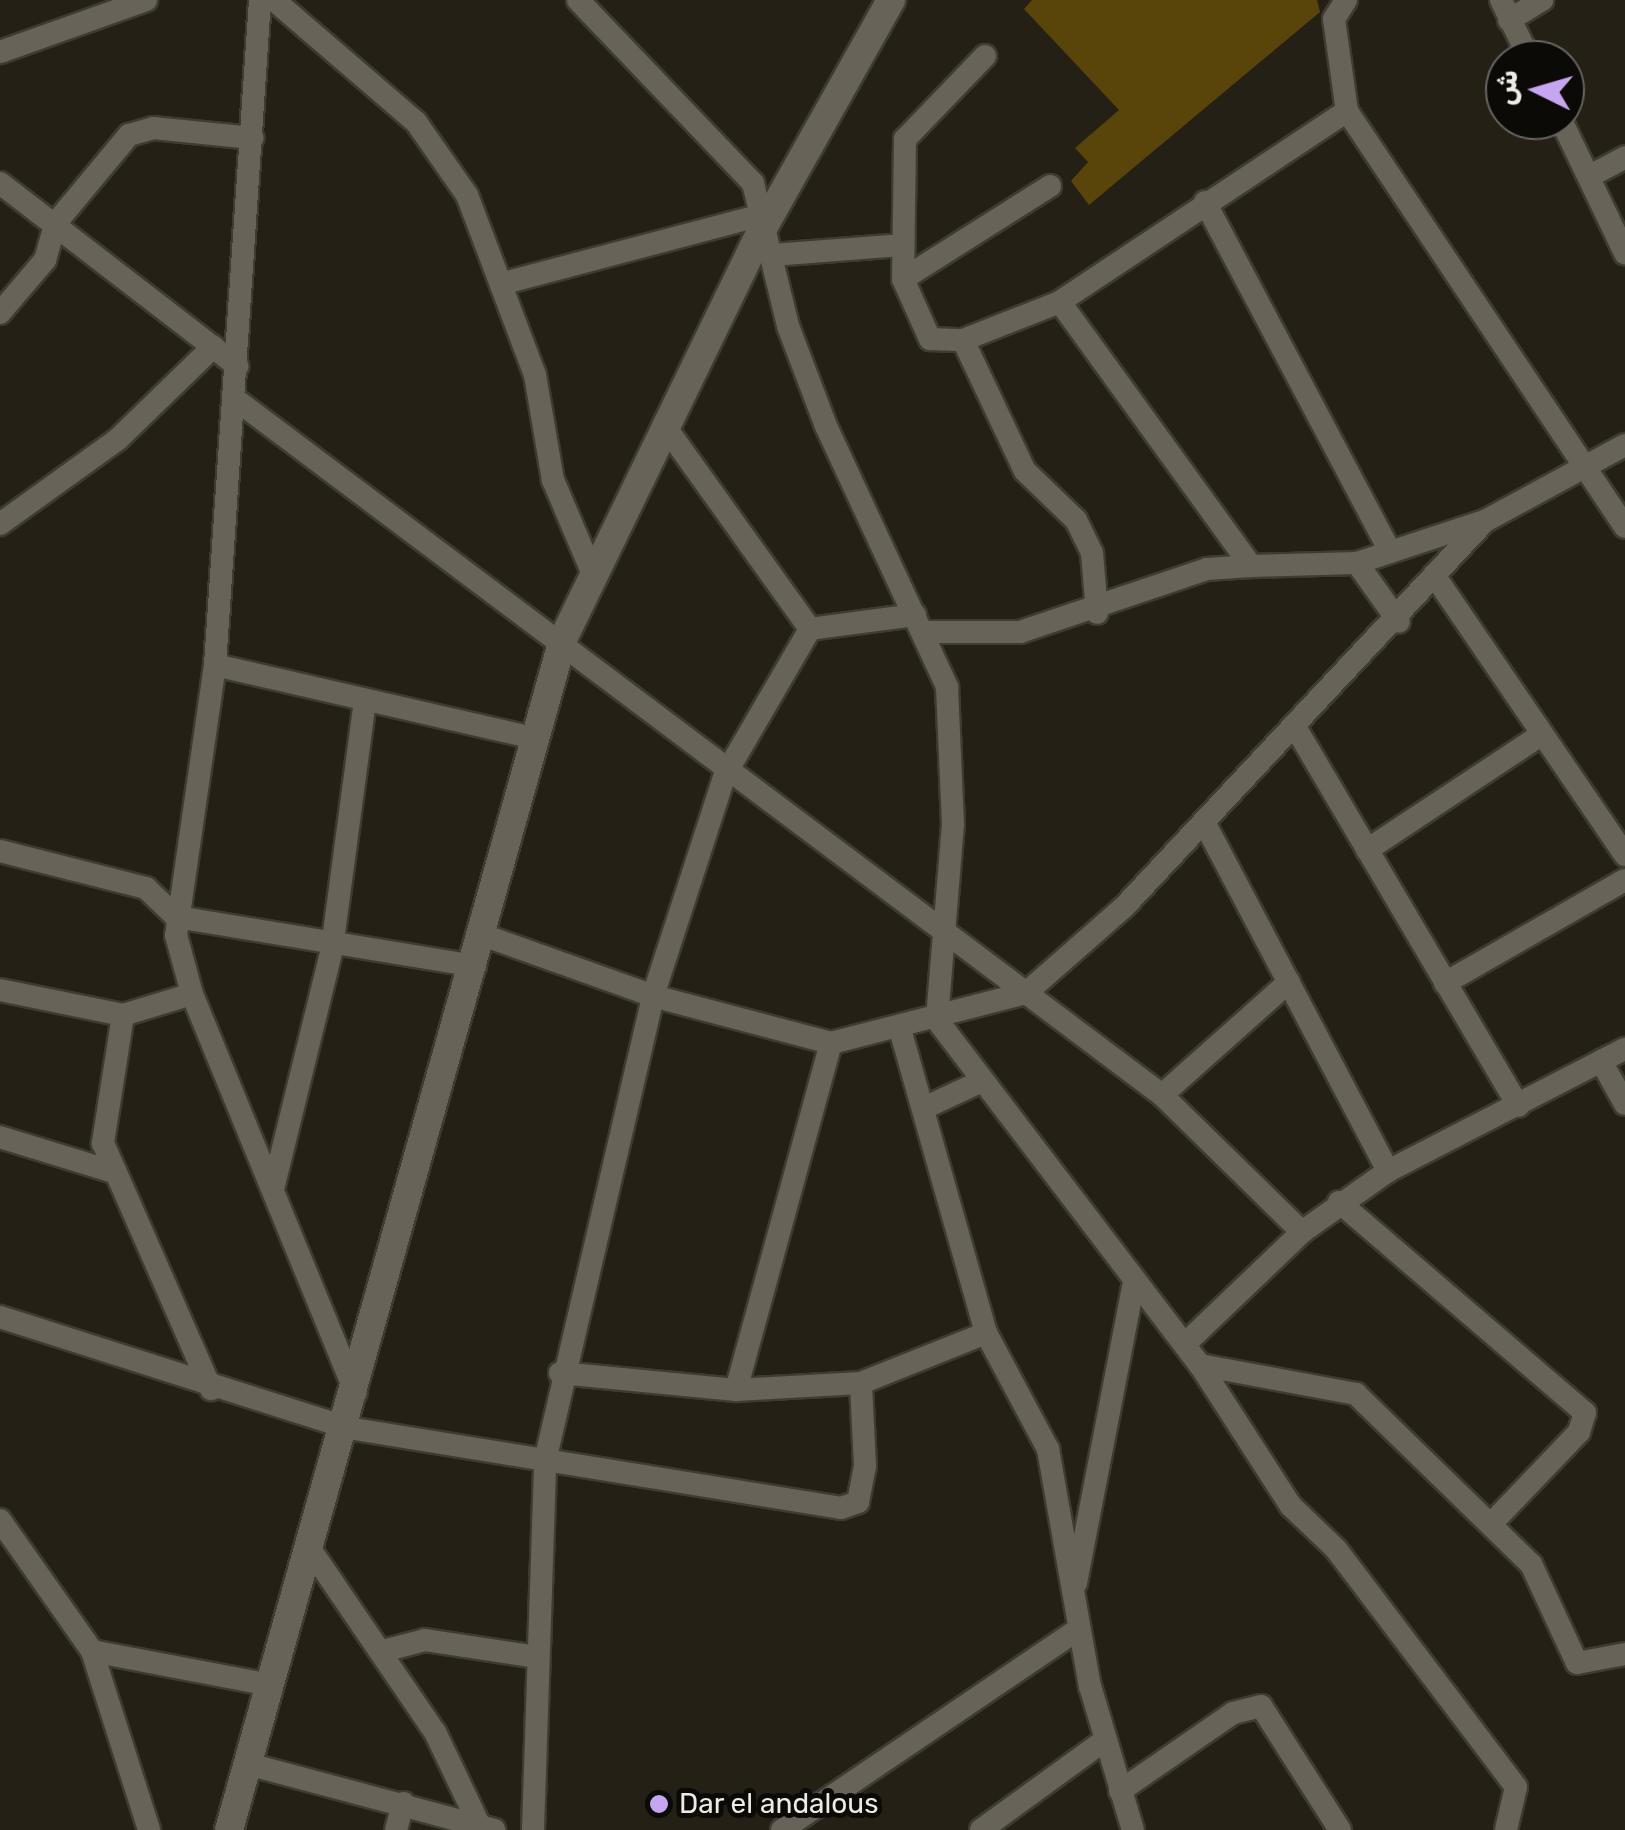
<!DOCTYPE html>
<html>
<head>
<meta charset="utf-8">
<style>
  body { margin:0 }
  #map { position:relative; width:1625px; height:1830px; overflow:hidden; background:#242016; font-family:Rubik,"Noto Naskh Arabic",sans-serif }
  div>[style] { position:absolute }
  .green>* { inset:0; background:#59450a }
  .roads { filter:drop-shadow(2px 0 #3e3b34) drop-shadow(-2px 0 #3e3b34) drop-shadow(0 2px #3e3b34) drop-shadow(0 -2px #3e3b34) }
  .minor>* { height:22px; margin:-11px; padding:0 11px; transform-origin:11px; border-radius:11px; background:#686358 }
  .tertiary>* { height:28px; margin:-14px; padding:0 14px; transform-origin:14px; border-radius:14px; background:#686358 }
  .dots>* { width:28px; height:28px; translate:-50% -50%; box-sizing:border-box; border:5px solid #0b0a06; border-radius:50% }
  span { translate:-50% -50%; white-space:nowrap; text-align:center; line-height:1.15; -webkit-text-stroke:10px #0b0a06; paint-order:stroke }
  .poi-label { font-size:28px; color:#edebe4 }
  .left { translate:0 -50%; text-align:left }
  .north { position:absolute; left:1485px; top:40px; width:100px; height:100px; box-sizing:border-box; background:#0b0a06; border:2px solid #65645f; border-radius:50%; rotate:275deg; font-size:28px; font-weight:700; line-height:40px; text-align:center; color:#edebe4 }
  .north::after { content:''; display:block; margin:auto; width:35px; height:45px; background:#c6a6f0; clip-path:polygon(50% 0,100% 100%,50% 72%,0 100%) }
</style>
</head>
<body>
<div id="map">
  <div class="green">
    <div style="clip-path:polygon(1032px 0,1317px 0,1320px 12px,1089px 205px,1071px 181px,1088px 162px,1075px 148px,1119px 110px,1024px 9px)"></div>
  </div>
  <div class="roads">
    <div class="minor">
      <div style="left:260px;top:0;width:667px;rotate:93.87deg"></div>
      <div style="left:215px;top:665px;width:273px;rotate:98.2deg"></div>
      <div style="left:176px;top:935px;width:61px;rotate:74.8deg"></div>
      <div style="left:192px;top:994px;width:431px;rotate:67.7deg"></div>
      <div style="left:274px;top:0;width:187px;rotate:40.7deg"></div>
      <div style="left:416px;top:122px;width:89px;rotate:55.1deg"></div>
      <div style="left:467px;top:195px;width:192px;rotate:69.3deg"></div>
      <div style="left:535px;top:375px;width:107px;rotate:80.3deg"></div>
      <div style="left:553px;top:480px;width:100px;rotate:67deg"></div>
      <div style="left:578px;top:0;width:253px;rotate:46.3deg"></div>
      <div style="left:753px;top:183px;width:147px;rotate:76.2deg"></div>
      <div style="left:788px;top:326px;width:107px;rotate:69.2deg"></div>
      <div style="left:826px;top:426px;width:288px;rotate:65.1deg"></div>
      <div style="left:947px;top:687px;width:137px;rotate:87.5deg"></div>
      <div style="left:953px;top:824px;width:197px;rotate:94.7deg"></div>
      <div style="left:937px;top:1020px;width:434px;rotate:52.7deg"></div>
      <div style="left:1200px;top:1365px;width:168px;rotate:57.2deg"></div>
      <div style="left:1291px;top:1506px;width:62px;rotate:43.7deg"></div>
      <div style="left:1336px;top:1549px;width:298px;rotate:52.9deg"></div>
      <div style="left:1516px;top:1787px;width:44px;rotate:103.1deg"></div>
      <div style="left:1346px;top:0;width:22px;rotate:122deg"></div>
      <div style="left:1334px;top:19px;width:93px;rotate:82deg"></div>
      <div style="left:1347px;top:111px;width:500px;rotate:56.25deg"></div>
      <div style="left:1501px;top:0;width:67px;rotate:64.2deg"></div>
      <div style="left:1509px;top:20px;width:39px;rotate:-31deg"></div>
      <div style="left:0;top:52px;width:155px;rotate:-19.6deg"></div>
      <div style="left:985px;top:56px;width:115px;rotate:133.9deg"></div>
      <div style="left:905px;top:139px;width:140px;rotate:90.8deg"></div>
      <div style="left:903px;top:279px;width:174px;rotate:-32.3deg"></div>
      <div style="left:1347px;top:111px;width:345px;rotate:146.4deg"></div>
      <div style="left:1060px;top:302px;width:326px;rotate:54.1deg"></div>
      <div style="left:1251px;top:566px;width:106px;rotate:-1.6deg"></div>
      <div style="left:1357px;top:563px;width:131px;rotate:-18.3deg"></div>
      <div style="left:1561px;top:120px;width:148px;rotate:64.3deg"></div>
      <div style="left:1590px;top:176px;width:40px;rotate:-28deg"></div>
      <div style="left:0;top:183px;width:269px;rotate:37.6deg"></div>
      <div style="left:1205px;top:202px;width:395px;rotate:62.1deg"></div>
      <div style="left:772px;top:255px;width:129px;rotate:-4.4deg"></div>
      <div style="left:903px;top:279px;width:66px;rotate:65.8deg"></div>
      <div style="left:930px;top:339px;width:33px;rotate:2deg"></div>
      <div style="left:963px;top:340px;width:145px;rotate:64.7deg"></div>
      <div style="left:1025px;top:471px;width:71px;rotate:43.9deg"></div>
      <div style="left:1076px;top:520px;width:37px;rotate:64deg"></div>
      <div style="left:1092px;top:553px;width:60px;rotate:85.2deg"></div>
      <div style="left:504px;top:283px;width:263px;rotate:-14.8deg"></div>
      <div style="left:0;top:313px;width:70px;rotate:-49.7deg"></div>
      <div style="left:45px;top:260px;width:37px;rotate:-74deg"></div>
      <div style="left:55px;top:224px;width:116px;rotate:-50.3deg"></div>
      <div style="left:129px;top:135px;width:25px;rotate:-16deg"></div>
      <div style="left:153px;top:128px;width:100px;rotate:5.7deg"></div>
      <div style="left:963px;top:340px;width:104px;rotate:-21.4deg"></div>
      <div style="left:235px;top:399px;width:1159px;rotate:36.9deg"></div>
      <div style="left:1162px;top:1095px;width:196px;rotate:44.4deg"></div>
      <div style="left:1302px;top:1232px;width:105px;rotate:-35.3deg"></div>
      <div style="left:1388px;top:1171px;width:240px;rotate:-27.3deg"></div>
      <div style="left:1601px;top:1061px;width:49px;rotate:60.8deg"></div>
      <div style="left:669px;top:432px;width:242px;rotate:54.4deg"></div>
      <div style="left:0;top:524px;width:144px;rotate:-35.7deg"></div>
      <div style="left:117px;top:440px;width:134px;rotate:-44.1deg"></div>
      <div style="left:213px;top:347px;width:31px;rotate:38deg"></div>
      <div style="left:1357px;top:563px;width:72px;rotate:54.6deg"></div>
      <div style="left:1434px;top:575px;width:339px;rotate:55.7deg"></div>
      <div style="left:923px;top:632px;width:97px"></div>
      <div style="left:1020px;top:632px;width:197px;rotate:-18.6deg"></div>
      <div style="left:1207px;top:569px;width:44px;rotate:-3.9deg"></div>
      <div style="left:215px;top:665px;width:331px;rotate:12.9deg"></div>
      <div style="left:1294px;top:725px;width:442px;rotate:59.5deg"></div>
      <div style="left:1204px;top:822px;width:395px;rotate:62.2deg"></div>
      <div style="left:1367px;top:850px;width:206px;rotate:-33.5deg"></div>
      <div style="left:0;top:851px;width:151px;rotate:14.2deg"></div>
      <div style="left:146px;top:888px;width:42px;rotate:44deg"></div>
      <div style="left:176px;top:917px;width:303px;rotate:9.3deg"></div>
      <div style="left:483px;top:935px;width:181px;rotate:19.7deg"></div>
      <div style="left:653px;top:996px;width:184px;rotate:14.8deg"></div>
      <div style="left:831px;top:1043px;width:201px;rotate:-14.4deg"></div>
      <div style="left:1026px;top:993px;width:130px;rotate:-41.3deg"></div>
      <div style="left:1124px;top:907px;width:529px;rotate:-46.92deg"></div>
      <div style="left:1485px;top:521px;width:159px;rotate:-28.5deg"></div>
      <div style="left:1445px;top:983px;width:207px;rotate:-29.8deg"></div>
      <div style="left:0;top:990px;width:126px;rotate:11.5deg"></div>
      <div style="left:123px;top:1015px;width:72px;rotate:-16.9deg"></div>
      <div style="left:123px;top:1015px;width:130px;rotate:98.9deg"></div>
      <div style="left:103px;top:1143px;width:269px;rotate:66.3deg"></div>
      <div style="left:900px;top:1029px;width:316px;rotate:74.2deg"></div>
      <div style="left:986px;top:1333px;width:132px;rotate:61.9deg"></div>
      <div style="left:1048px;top:1449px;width:241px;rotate:80deg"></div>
      <div style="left:1090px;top:1686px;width:150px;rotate:73.4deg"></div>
      <div style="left:1601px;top:1061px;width:27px;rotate:-27deg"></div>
      <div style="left:1162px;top:1095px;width:170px;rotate:-41.7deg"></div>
      <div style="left:924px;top:1108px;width:64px;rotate:-25deg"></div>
      <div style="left:0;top:1137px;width:119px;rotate:17.1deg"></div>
      <div style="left:273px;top:1189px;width:248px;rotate:-76.2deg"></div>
      <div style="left:332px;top:948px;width:249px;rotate:-82.4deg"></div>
      <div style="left:1339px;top:1202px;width:324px;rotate:40.6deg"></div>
      <div style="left:1585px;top:1413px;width:20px;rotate:108deg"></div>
      <div style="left:1579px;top:1432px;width:127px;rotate:133.7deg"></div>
      <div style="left:0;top:1317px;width:365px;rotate:17.7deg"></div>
      <div style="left:348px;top:1428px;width:499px;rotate:9.2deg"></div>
      <div style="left:841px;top:1508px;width:18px;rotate:-19deg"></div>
      <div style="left:858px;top:1502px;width:37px;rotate:-79deg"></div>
      <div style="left:865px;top:1466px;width:83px;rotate:-92.8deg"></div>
      <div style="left:861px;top:1383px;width:135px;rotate:-21.8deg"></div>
      <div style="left:1185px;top:1344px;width:162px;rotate:-43.7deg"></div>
      <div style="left:1200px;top:1365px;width:159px;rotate:10.5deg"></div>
      <div style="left:1356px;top:1394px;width:244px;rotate:44.2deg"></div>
      <div style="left:1531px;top:1564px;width:109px;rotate:65.1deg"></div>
      <div style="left:1577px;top:1663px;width:49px;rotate:-10.6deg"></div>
      <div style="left:560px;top:1373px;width:177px;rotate:5.5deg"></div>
      <div style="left:736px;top:1390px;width:125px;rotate:-3.2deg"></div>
      <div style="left:736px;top:1390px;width:360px;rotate:-74.7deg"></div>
      <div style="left:0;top:1520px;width:160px;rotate:54.9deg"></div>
      <div style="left:92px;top:1651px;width:188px;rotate:72.3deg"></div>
      <div style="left:312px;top:1552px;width:218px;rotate:55.7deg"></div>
      <div style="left:435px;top:1732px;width:100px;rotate:64.5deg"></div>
      <div style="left:1076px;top:1583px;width:308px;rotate:-79.1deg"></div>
      <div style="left:92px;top:1651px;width:182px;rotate:10.8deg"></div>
      <div style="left:383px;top:1651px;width:43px;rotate:-14.7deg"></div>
      <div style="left:425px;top:1640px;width:113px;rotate:8.6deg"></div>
      <div style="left:248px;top:1764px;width:255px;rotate:15deg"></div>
      <div style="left:1120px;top:1791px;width:137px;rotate:-34.6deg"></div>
      <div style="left:1233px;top:1713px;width:29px;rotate:-14deg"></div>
      <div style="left:1261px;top:1706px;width:147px;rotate:57.5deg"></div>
      <div style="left:396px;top:1830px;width:28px;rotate:-75deg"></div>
      <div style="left:533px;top:1830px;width:369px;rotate:-88.1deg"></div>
      <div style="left:545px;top:1461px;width:477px;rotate:-76.9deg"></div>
      <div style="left:653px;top:996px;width:232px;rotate:-72deg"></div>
      <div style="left:725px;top:775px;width:169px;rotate:-59.8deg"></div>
      <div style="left:810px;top:629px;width:106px;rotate:-7.6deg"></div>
      <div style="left:782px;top:1830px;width:359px;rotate:-34.1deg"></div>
      <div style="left:981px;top:1830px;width:153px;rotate:-36deg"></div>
    </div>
    <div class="tertiary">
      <div style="left:229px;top:1830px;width:1237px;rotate:-74.33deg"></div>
      <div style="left:563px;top:639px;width:455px;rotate:-64.1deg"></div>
      <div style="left:762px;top:230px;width:264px;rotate:-60.7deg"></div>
    </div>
  </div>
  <div class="dots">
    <div style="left:659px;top:1804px;background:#c6a6f0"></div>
  </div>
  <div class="poi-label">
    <span class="left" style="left:679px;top:1804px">Dar el andalous</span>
  </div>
  <div class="north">ش</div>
</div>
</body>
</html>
